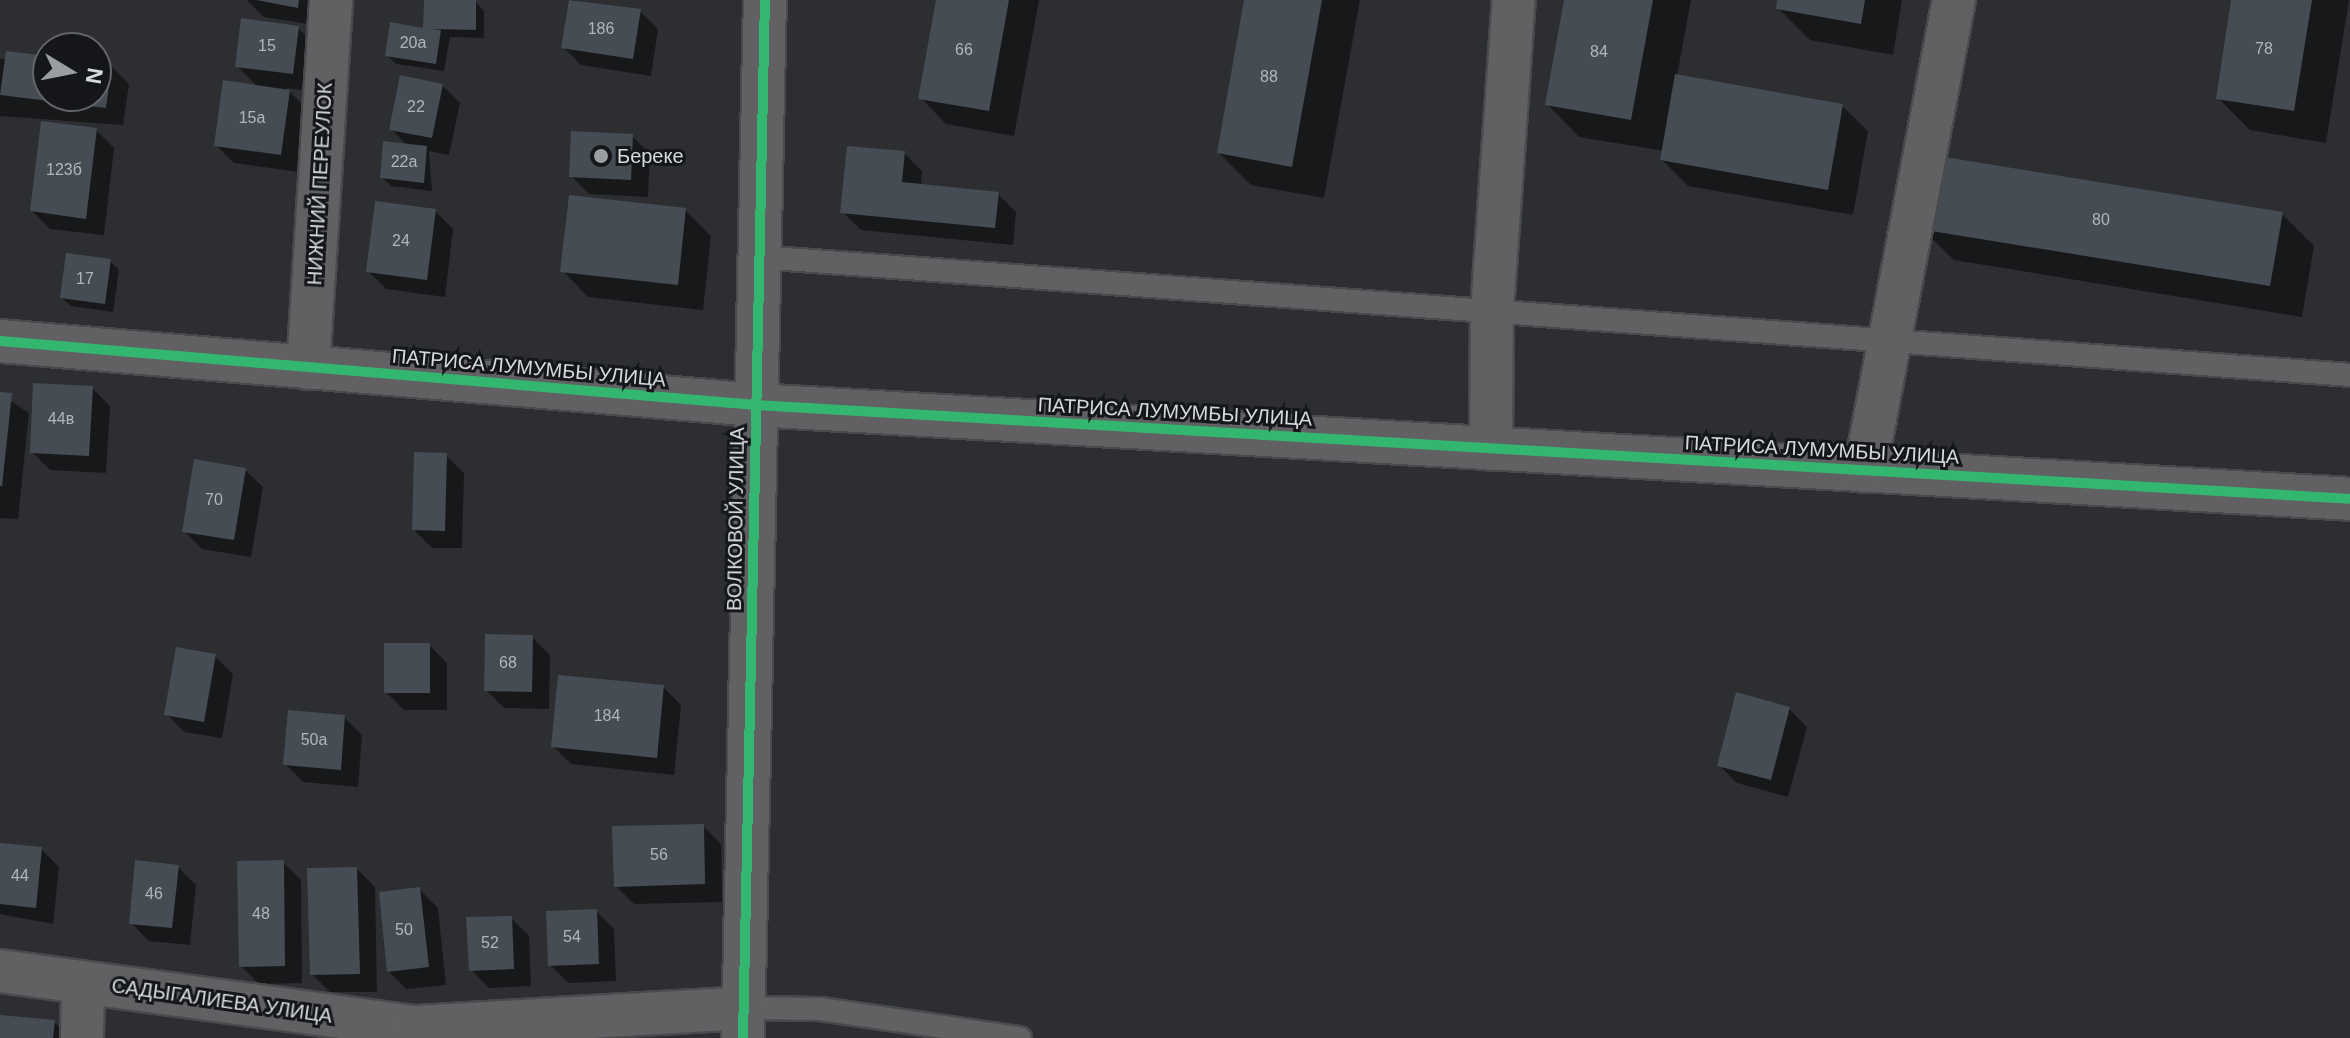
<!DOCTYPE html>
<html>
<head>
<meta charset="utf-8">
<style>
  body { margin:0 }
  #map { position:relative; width:2350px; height:1038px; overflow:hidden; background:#2c2e31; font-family:Arial,sans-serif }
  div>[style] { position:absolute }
  .shadow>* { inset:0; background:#0007 }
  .building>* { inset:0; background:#454c54 }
  .roads { filter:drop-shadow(2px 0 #484a4c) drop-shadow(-2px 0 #484a4c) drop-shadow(0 2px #484a4c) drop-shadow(0 -2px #484a4c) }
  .lane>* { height:22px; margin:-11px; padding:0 11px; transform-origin:11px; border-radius:11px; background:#616062 }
  .street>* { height:42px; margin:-21px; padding:0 21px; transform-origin:21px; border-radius:21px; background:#616062 }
  .cycleway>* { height:10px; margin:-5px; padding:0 5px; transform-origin:5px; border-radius:5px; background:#33b770 }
  .dots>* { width:22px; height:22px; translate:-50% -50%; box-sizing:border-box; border:4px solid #141619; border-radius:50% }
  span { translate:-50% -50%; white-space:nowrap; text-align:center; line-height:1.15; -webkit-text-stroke:6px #141619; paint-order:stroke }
  .number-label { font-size:16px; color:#b2b6bc }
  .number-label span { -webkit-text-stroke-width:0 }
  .poi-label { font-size:20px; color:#d6dade }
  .left { translate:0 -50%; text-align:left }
  .street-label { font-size:20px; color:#d6dade }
  .north { position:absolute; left:32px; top:32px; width:80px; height:80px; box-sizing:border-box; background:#141619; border:2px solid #626468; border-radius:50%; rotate:100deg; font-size:22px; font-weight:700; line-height:32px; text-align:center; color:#d6dade }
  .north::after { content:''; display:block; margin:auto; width:28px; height:36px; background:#9a9ea1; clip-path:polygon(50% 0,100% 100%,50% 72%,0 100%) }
</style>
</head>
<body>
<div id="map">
  <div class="shadow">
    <div style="clip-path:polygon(247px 0,319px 0,315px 25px,264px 17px)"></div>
    <div style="clip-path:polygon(571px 0,640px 11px,658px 29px,651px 76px,581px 65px,563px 47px)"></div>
    <div style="clip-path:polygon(938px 0,1039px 0,1014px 136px,946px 124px,921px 98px)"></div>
    <div style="clip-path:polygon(1246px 0,1360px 0,1324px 198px,1251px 185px,1219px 153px)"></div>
    <div style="clip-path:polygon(1566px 0,1691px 0,1677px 76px,1842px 106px,1868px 131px,1853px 215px,1688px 186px,1662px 160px,1664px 151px,1579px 137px,1547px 104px)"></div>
    <div style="clip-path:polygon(1779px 0,1902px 0,1893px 55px,1810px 40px,1778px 8px)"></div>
    <div style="clip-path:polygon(2233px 0,2349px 0,2326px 143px,2250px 130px,2218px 98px)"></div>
    <div style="clip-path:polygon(476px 2px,484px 11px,484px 38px,450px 37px,444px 71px,396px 64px,387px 55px)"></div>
    <div style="clip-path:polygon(298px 28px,316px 46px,310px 91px,286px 88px,307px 109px,299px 172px,234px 163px,216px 145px,258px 87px,237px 66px)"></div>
    <div style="clip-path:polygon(48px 58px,48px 96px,96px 96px,96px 65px,111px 66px,129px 84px,123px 125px,0 116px,0 59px)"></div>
    <div style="clip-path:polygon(442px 85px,460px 103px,449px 155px,429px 151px,432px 191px,391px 186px,382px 177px,408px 146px,391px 129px)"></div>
    <div style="clip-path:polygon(96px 130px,114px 148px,104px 235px,50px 229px,32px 211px)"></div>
    <div style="clip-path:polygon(632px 136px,650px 154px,648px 197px,589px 194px,571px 176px)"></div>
    <div style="clip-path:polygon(904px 153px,922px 171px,921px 186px,998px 194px,1016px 212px,1013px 245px,861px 230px,843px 212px)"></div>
    <div style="clip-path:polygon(685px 210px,711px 236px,703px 310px,588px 297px,563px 271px)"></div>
    <div style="clip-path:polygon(435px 211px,453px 229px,445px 297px,386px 289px,368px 271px)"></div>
    <div style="clip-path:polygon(2282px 214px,2314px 246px,2302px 317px,1954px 260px,1921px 228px)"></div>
    <div style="clip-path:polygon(110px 261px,119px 270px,113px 312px,71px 306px,62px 298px)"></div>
    <div style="clip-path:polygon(92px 388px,110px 406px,106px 473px,50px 470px,32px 452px)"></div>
    <div style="clip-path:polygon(0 394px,29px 413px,18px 519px,0 518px)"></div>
    <div style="clip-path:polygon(446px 455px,464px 473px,462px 548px,432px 548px,414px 530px)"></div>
    <div style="clip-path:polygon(245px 470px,263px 487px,251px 557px,202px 549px,184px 531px)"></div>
    <div style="clip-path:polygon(532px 637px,550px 655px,549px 709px,504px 708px,486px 690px)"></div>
    <div style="clip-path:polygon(429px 645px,447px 663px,447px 710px,404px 710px,386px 692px)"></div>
    <div style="clip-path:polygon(215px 656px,233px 674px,222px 738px,184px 732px,167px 714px)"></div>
    <div style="clip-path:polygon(663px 687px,681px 705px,674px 775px,571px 764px,553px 746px)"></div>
    <div style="clip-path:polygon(1789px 709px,1807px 727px,1788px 797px,1737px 783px,1719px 765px)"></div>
    <div style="clip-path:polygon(344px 717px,362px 735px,358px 787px,303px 782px,285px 764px)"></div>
    <div style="clip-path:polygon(703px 826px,721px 844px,722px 902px,634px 904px,616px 886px)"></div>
    <div style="clip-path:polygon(0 845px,41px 849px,59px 867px,53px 924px,0 914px)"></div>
    <div style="clip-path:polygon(283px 862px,301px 880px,302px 983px,259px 984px,241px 966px)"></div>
    <div style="clip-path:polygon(178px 867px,196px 885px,190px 945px,149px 941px,131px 923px)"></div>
    <div style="clip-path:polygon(357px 869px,375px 887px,377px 992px,330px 992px,312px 974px)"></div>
    <div style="clip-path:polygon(420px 890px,438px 908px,446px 985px,406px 989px,388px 971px)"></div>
    <div style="clip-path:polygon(596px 911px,614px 929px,616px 981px,568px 983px,550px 965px)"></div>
    <div style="clip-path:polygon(511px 918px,529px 936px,531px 986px,489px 988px,471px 970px)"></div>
    <div style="clip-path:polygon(0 1017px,54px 1022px,70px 1038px,0 1038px)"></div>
  </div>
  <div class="building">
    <div style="clip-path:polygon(256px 0,299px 0,298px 8px)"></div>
    <div style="clip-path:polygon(424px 0,476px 0,476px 30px,432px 29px,441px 30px,436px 64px,385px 56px,390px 22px,423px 28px)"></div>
    <div style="clip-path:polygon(569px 0,641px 9px,633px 59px,561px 48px)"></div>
    <div style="clip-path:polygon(936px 0,1009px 0,989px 111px,918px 99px)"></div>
    <div style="clip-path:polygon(1244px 0,1322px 0,1292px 167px,1217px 153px)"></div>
    <div style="clip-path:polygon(1564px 0,1653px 0,1631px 120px,1545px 105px)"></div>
    <div style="clip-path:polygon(1777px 0,1865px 0,1861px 24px,1776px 9px)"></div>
    <div style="clip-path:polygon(2231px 0,2312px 0,2294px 111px,2216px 99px)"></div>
    <div style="clip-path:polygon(241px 18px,299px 26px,293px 74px,235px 67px)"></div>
    <div style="clip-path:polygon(6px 51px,48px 56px,48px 96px,96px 96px,96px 63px,112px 65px,106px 108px,0 95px)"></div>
    <div style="clip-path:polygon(1675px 74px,1843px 104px,1828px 190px,1660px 160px)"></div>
    <div style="clip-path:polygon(400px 75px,443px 84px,432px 138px,389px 130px)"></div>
    <div style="clip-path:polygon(223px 80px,290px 90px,281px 155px,214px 146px)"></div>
    <div style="clip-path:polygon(41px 121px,97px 128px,86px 219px,30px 211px)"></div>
    <div style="clip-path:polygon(571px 131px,633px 134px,631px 180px,569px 177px)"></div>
    <div style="clip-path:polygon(383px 141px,427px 146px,424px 183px,380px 178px)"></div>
    <div style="clip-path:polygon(847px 146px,905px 151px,902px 182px,999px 192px,995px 228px,840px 213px)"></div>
    <div style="clip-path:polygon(1932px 155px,2283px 212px,2270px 286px,1919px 229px)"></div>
    <div style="clip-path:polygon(569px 195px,686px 208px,678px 285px,560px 272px)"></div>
    <div style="clip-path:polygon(375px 201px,436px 209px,427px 280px,366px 272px)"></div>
    <div style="clip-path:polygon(66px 253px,111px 259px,105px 304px,60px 298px)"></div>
    <div style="clip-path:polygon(33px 383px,93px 386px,89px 456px,30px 453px)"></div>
    <div style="clip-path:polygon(0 392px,12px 393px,2px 486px,0 486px)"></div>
    <div style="clip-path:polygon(414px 452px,447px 453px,445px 531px,412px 530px)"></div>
    <div style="clip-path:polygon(194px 459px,246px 468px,234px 540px,182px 532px)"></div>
    <div style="clip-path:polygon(485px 634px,533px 635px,532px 692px,484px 691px)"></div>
    <div style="clip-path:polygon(384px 643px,430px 643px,430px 693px,384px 693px)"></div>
    <div style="clip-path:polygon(176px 647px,216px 654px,204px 722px,164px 715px)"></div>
    <div style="clip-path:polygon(558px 675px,664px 685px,657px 758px,551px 747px)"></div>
    <div style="clip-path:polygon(1736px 692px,1790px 707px,1771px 780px,1717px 766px)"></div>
    <div style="clip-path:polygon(288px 710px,345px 715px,341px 770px,283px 765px)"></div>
    <div style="clip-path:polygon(704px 824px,705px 884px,614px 887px,612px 826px)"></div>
    <div style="clip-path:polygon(0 843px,42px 847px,36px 908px,0 904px)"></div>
    <div style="clip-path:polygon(135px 860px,179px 865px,172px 928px,129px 924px)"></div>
    <div style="clip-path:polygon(284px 860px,285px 966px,239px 967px,237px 861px)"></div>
    <div style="clip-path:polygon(357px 867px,360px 974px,310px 975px,307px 868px)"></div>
    <div style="clip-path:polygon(420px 887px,429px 967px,387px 972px,379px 892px)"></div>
    <div style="clip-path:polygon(597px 909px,599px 964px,548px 966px,546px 911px)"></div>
    <div style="clip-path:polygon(512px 916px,514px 969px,469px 971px,466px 917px)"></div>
    <div style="clip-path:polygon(0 1015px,55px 1020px,53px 1038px,0 1038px)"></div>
  </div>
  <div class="roads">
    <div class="lane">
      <div style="left:759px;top:257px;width:1595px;rotate:4.24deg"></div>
      <div style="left:744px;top:1008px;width:76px;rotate:0.8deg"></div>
      <div style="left:820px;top:1009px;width:202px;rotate:8.3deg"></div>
    </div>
    <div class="street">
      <div style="left:0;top:341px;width:759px;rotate:4.84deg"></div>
      <div style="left:756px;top:405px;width:1597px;rotate:3.37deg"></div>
      <div style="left:308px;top:368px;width:369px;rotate:-86.4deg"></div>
      <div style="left:1491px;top:449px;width:138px;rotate:-89.6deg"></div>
      <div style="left:1492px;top:311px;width:312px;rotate:-86deg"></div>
      <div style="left:1865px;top:471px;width:479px;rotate:-79.3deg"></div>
      <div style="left:0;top:971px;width:420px;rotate:7.7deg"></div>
      <div style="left:416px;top:1027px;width:329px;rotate:-3.3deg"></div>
      <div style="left:82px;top:1038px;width:55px;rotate:-89deg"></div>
      <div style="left:743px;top:1038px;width:1038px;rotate:-88.79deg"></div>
    </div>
  </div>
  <div class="cycleway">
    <div style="left:0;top:341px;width:759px;rotate:4.84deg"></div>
    <div style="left:756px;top:405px;width:1597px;rotate:3.37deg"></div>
    <div style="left:743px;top:1038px;width:1038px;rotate:-88.79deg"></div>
  </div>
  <div class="dots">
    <div style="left:601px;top:156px;background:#9a9ea1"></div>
  </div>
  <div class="number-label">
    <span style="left:601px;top:29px">186</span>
    <span style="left:413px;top:43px">20а</span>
    <span style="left:267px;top:46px">15</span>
    <span style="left:2264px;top:49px">78</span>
    <span style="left:964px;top:50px">66</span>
    <span style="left:1599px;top:52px">84</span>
    <span style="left:1269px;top:77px">88</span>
    <span style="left:416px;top:107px">22</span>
    <span style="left:252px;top:118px">15а</span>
    <span style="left:404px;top:162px">22а</span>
    <span style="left:64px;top:170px">123б</span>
    <span style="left:2101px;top:220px">80</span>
    <span style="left:401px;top:241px">24</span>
    <span style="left:85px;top:279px">17</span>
    <span style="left:61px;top:419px">44в</span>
    <span style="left:214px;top:500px">70</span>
    <span style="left:508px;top:663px">68</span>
    <span style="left:607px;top:716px">184</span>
    <span style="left:314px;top:740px">50а</span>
    <span style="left:659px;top:855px">56</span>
    <span style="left:20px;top:876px">44</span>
    <span style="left:154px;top:894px">46</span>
    <span style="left:261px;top:914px">48</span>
    <span style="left:404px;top:930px">50</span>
    <span style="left:572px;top:937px">54</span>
    <span style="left:490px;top:943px">52</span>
  </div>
  <div class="poi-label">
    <span class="left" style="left:617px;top:156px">Береке</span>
  </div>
  <div class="street-label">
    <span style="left:320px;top:184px;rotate:-87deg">НИЖНИЙ ПЕРЕУЛОК</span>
    <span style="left:529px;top:368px;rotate:5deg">ПАТРИСА ЛУМУМБЫ УЛИЦА</span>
    <span style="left:1175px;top:412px;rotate:3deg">ПАТРИСА ЛУМУМБЫ УЛИЦА</span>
    <span style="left:1822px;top:450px;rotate:3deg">ПАТРИСА ЛУМУМБЫ УЛИЦА</span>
    <span style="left:736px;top:519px;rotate:-89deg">ВОЛКОВОЙ УЛИЦА</span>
    <span style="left:222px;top:1001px;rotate:8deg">САДЫГАЛИЕВА УЛИЦА</span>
  </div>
  <div class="north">N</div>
</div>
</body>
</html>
